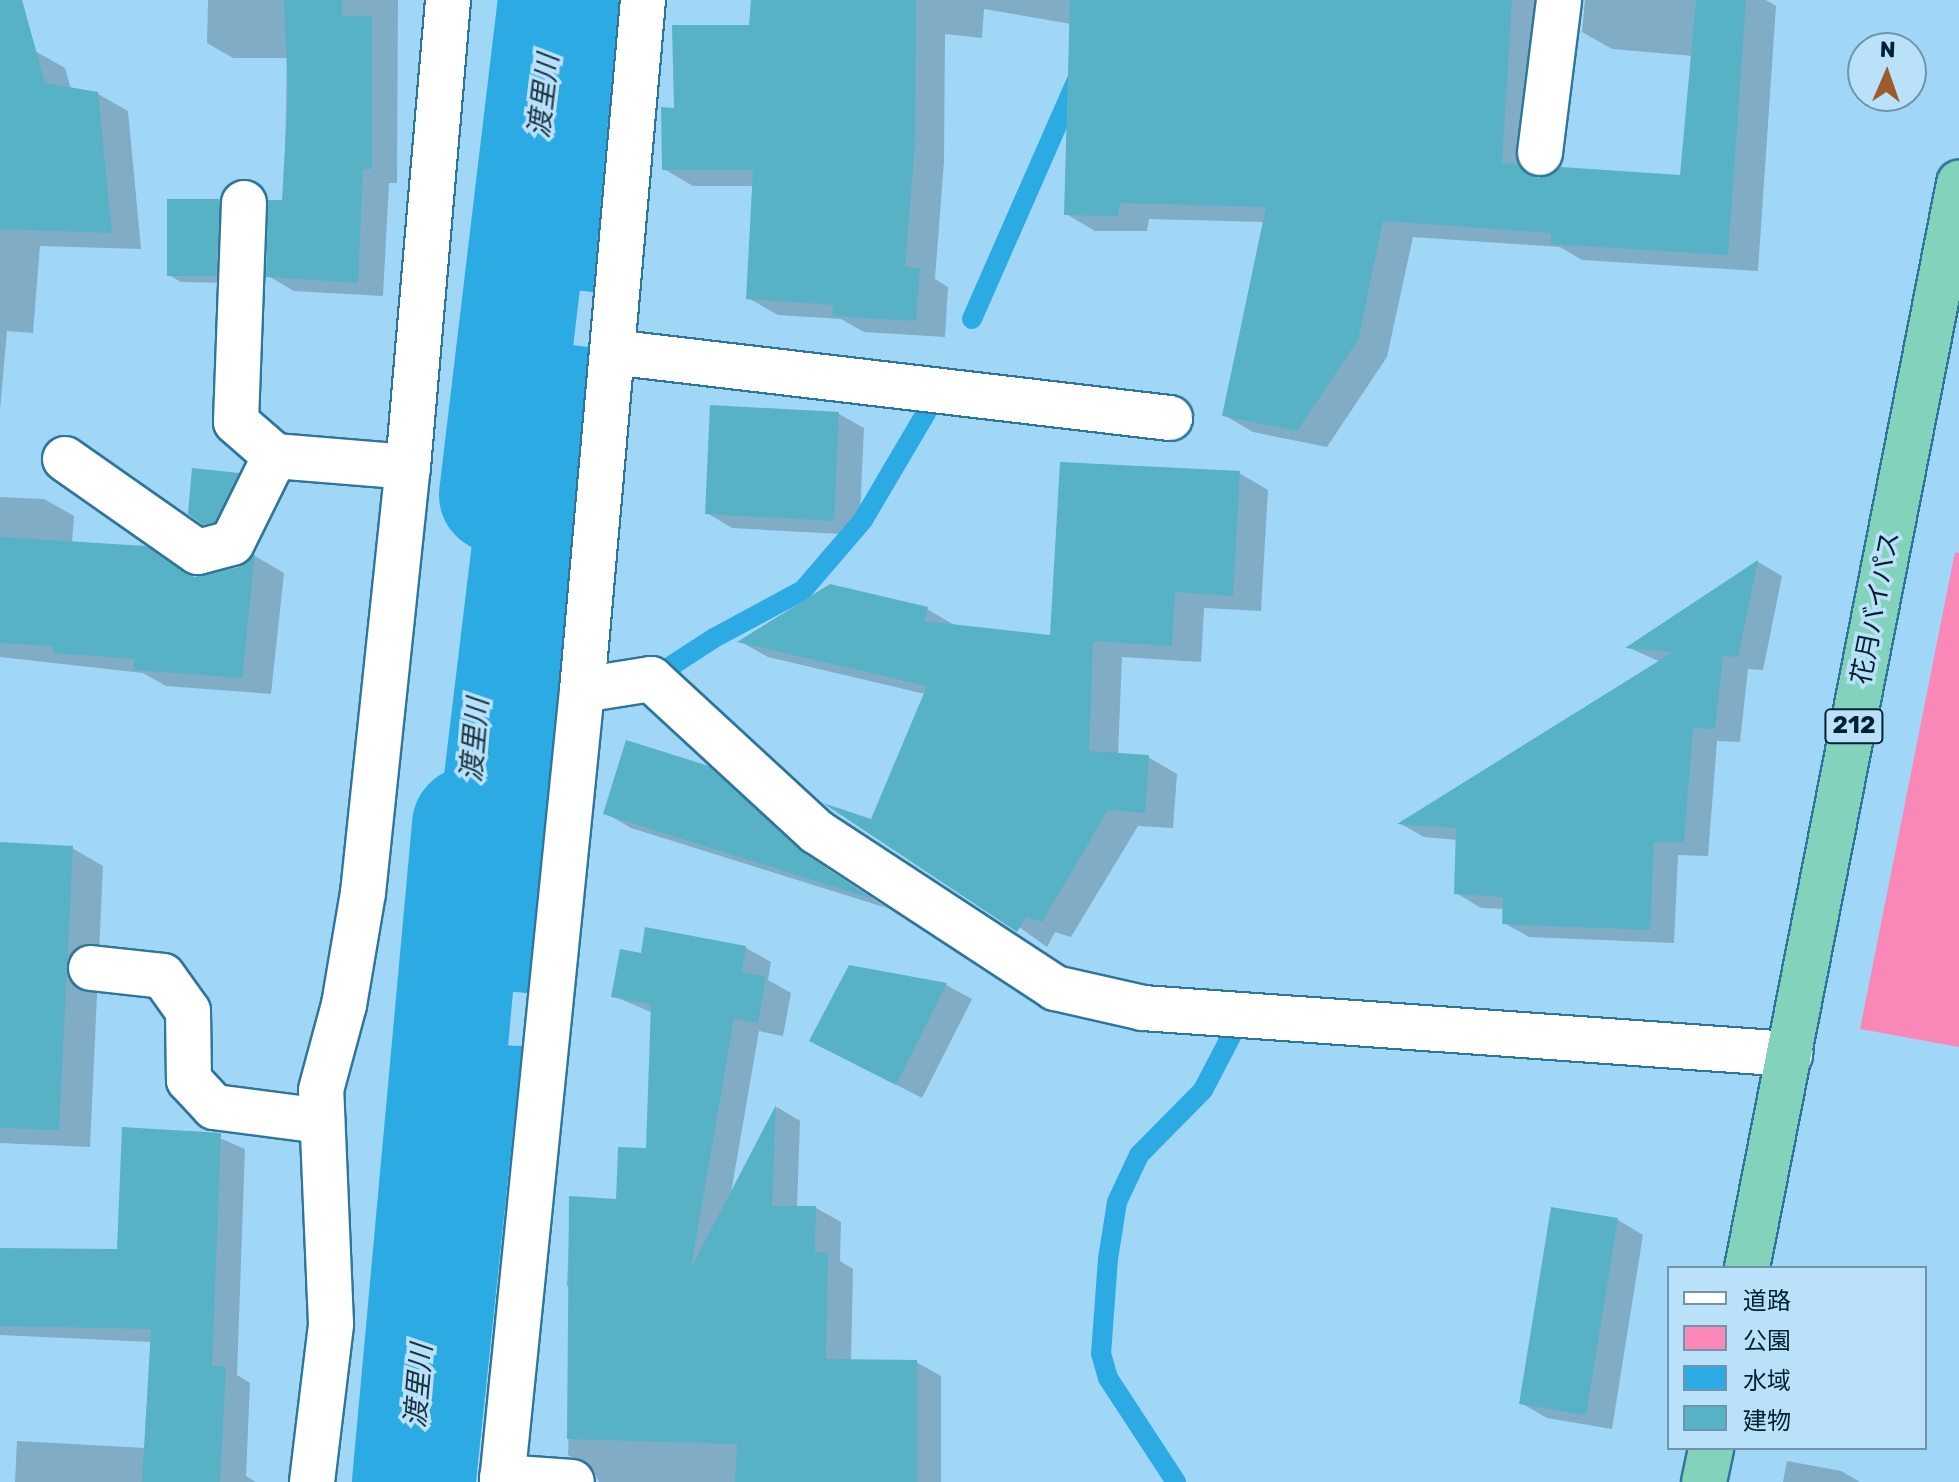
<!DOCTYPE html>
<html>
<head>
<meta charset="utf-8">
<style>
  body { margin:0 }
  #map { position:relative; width:1959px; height:1482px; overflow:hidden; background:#a0d7f7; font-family:Rubik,"Noto Sans JP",sans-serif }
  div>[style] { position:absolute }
  .green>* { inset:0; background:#f988b9 }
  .water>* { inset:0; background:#2caae3 }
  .shadow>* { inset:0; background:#0003 }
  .stream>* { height:20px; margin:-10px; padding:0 10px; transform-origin:10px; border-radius:10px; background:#2caae3 }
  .river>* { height:116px; margin:-58px; padding:0 58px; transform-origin:58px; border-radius:58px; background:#2caae3 }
  .building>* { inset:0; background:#58b2c6 }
  .roads { filter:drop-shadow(2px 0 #2e769a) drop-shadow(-2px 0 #2e769a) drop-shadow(0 2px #2e769a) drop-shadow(0 -2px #2e769a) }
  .minor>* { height:44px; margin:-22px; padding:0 22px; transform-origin:22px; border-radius:22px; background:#fff }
  .tertiary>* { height:44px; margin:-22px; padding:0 22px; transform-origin:22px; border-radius:22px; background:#fff }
  .trunk>* { height:44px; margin:-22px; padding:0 22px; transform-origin:22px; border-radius:22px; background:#82d2bc }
  span { translate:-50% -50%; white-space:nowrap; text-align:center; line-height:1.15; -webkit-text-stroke:7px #b9e2fa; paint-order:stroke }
  .shield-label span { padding:2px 6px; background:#b9e2fa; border:2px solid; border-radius:6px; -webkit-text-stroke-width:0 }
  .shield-label { font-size:24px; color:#02202f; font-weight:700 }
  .street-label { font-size:26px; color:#02202f }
  .water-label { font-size:28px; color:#19323f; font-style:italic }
  .legend { position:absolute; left:1667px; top:1266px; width:260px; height:184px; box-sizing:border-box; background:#b9e2fa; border:2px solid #7094a9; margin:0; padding:10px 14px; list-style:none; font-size:24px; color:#02202f }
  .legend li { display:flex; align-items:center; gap:16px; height:40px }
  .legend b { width:40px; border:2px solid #7094a9 }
  .north { position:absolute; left:1847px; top:32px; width:80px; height:80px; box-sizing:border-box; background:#b9e2fa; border:2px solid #7094a9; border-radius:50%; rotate:2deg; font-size:22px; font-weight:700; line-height:32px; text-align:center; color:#02202f }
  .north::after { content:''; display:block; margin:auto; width:28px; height:36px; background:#9f5c2b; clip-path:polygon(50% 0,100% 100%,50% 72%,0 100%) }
</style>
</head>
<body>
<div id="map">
  <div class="green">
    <div style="clip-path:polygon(1955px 552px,1959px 553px,1959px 1047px,1860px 1029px)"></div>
  </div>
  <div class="water">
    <div style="clip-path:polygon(528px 0,619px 0,593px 292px,497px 282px)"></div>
    <div style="clip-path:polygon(497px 335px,595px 348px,536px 994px,419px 983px)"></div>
    <div style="clip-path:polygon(431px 1042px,522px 1046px,476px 1482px,365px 1482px)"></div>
  </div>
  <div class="shadow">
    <div style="clip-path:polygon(208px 0,398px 0,397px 183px,389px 183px,383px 296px,294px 291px,268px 276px,284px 202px,287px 58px,233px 58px,207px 43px)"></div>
    <div style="clip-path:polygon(753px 0,1533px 0,1541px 5px,1531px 174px,1540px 179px,1682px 177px,1693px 56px,1612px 49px,1582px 32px,1585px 0,1766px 0,1776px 6px,1758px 271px,1582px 260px,1560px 247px,1413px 237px,1387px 357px,1327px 447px,1253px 432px,1224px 415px,1264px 222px,1149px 219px,1147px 231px,1095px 231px,1066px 214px,1071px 24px,984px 9px,982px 38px,945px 34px,944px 161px,935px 279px,948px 287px,945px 337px,864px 332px,841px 319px,778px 315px,748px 298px,754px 186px,693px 186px,664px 169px,676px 110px,751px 27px)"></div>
    <div style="clip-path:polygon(0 48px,35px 51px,65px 68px,71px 89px,98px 94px,128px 111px,141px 249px,40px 246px,33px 333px,7px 331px,0 410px)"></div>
    <div style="clip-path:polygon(219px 201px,232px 208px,229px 283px,181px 282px,169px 275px)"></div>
    <div style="clip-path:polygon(839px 414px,864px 428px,859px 535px,732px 528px,707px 513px)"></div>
    <div style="clip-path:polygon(194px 470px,238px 475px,250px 482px,217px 531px,204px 523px)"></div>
    <div style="clip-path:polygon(1239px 473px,1268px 490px,1261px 611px,1204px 608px,1201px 662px,1122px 657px,1118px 755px,1148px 757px,1177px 774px,1173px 828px,1138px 826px,1071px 937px,1055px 932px,1047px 947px,872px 821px,925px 694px,768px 657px,741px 642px,927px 609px,956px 626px,1052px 637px)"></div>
    <div style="clip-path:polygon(0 497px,44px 499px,74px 516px,72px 543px,195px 578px,240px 569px,255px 556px,284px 573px,271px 694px,166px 686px,143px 673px,0 657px)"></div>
    <div style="clip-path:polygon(1758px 562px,1782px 576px,1763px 670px,1748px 669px,1740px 742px,1717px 741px,1708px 856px,1678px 855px,1674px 943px,1529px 937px,1504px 923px,1505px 909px,1481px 908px,1456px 893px,1458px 840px,1424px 837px,1401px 824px,1661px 662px,1629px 648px)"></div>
    <div style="clip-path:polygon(708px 768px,735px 784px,826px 868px,887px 908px,631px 828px,605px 813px)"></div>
    <div style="clip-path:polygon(0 844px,72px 848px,103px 866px,90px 1147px,0 1143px)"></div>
    <div style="clip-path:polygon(746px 948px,771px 962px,768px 980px,791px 993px,783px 1036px,759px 1031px,731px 1193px,777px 1107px,800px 1121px,797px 1208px,816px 1208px,841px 1222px,840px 1261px,853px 1269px,851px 1361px,916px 1362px,941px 1376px,941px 1482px,599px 1482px,593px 1469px,568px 1455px,574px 1290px,567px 1286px,571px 1198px,618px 1201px,648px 1151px,653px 1013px,613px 996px,642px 955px)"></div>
    <div style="clip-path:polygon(850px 967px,946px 985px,972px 999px,922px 1098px,811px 1041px)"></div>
    <div style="clip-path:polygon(124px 1129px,206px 1132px,245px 1149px,237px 1375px,250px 1383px,246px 1476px,256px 1482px,15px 1482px,17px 1441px,146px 1448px,152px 1342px,0 1335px,0 1250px,119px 1251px)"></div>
    <div style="clip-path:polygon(1618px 1220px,1643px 1235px,1612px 1429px,1547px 1418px,1521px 1403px)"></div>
    <div style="clip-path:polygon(1787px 1461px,1841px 1471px,1860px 1482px,1783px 1482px)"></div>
  </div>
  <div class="stream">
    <div style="left:972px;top:319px;width:266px;rotate:-66.3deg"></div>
    <div style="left:651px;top:679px;width:75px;rotate:-33.1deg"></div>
    <div style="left:714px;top:638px;width:101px;rotate:-28.3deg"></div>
    <div style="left:803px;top:590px;width:92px;rotate:-49.4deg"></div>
    <div style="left:863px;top:520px;width:124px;rotate:-59.5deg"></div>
    <div style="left:1176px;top:1482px;width:124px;rotate:-123.2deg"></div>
    <div style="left:1108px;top:1378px;width:25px;rotate:-106deg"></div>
    <div style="left:1101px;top:1354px;width:95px;rotate:-85.8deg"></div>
    <div style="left:1108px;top:1259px;width:58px;rotate:-81deg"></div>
    <div style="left:1117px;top:1202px;width:52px;rotate:-64.9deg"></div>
    <div style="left:1139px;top:1155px;width:91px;rotate:-45.4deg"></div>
    <div style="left:1203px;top:1090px;width:71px;rotate:-62.4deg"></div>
  </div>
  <div class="river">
    <div style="left:497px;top:495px;width:499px;rotate:-83.2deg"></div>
    <div style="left:410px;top:1482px;width:660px;rotate:-84.78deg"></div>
  </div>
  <div class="building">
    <div style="clip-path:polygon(0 0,22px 0,45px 83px,98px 92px,112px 233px,0 229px)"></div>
    <div style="clip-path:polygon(284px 0,342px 0,342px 16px,372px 16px,372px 169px,363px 169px,358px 283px,266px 277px,268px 200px,282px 200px,288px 95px)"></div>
    <div style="clip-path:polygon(751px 0,916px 0,915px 143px,905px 267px,920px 268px,916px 321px,832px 316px,833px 305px,746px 299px,753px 170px,662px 170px,661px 107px,674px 108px,672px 25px,749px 25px)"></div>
    <div style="clip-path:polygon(1070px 0,1512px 0,1502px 163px,1518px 164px,1538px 178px,1561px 167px,1680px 175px,1696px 0,1746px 0,1728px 255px,1550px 244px,1551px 233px,1383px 221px,1358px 340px,1297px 431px,1222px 416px,1266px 207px,1120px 203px,1118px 216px,1064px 215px)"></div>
    <div style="clip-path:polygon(167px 199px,220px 199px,216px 276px,167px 276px)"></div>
    <div style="clip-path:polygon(710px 405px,839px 412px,834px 521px,705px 514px)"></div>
    <div style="clip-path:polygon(1060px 462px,1240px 471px,1233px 596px,1175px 592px,1172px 646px,1093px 641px,1089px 751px,1149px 755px,1145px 813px,1108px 810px,1042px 922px,1026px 917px,1017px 932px,823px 803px,871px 819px,927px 686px,737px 642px,830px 584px,928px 607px,924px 621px,1050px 635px)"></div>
    <div style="clip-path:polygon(192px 468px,239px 473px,215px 522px,203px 525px,188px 514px)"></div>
    <div style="clip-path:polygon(0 537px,146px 546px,194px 577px,239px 567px,255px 554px,242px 678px,134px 670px,134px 659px,53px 653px,53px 646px,0 643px)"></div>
    <div style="clip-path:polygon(1758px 560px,1738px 657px,1723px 656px,1715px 729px,1693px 728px,1684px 843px,1654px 842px,1650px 930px,1502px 924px,1503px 897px,1454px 894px,1456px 828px,1397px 824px,1673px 652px,1625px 648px)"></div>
    <div style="clip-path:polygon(626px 740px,709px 766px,800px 851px,873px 899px,603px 814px)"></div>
    <div style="clip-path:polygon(0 842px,73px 846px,59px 1130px,0 1128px)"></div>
    <div style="clip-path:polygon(645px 927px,746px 946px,742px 972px,766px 977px,758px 1023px,734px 1018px,691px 1268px,776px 1105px,772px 1206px,816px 1206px,815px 1252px,828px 1253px,826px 1359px,917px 1360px,917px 1482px,735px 1482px,737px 1444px,567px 1439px,569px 1196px,616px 1199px,618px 1147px,646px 1148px,651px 1004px,611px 997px,620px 949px,641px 953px)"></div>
    <div style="clip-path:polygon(849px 965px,947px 983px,896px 1085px,809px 1041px)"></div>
    <div style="clip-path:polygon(122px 1127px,221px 1133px,212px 1366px,226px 1367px,220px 1482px,142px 1482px,151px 1329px,0 1326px,0 1248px,117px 1249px)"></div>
    <div style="clip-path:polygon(1551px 1207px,1618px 1218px,1586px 1415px,1519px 1404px)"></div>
  </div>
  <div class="roads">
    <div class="minor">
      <div style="left:1540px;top:153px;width:154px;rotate:-82.9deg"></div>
      <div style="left:244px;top:203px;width:219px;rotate:92.1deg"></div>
      <div style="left:236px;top:422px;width:52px;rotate:41.1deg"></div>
      <div style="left:612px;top:352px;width:562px;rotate:6.75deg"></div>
      <div style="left:65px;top:459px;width:162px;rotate:35deg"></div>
      <div style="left:198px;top:552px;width:35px;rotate:-15deg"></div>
      <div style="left:232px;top:543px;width:97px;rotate:-63.7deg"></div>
      <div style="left:275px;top:456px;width:133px;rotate:4.7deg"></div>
      <div style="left:582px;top:690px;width:70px;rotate:-9.1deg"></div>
      <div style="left:651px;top:679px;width:226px;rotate:42.7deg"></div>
      <div style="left:817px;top:832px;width:285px;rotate:33.2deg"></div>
      <div style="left:1055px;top:988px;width:90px;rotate:12.8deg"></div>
      <div style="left:1143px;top:1008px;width:649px;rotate:4.07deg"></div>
      <div style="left:91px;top:968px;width:72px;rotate:6.3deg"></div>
      <div style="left:163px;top:976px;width:43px;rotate:54.5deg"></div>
      <div style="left:188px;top:1011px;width:69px;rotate:89.2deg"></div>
      <div style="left:189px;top:1080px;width:37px;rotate:47deg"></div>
      <div style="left:214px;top:1107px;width:109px;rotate:7.4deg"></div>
      <div style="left:502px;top:1477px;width:70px;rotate:4.1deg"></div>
      <div style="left:312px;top:1482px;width:159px;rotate:-83.1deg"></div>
      <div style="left:331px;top:1324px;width:234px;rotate:-92.4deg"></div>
      <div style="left:321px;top:1090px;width:88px;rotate:-74.9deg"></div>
      <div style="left:344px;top:1005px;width:114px;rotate:-80.4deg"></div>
      <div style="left:363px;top:893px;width:428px;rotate:-84deg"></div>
      <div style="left:408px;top:467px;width:469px;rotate:-85.1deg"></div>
    </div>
    <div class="tertiary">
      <div style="left:502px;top:1482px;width:796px;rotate:-84.23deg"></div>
      <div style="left:582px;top:690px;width:693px;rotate:-84.95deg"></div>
    </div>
    <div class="trunk">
      <div style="left:1747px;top:1268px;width:1106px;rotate:-78.94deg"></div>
      <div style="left:1704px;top:1482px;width:35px;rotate:-78deg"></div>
    </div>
  </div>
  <div class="shield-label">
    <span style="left:1854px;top:726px">212</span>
  </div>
  <div class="street-label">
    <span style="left:1876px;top:608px;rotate:-79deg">花月バイパス</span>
  </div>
  <div class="water-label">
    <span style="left:544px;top:96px;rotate:-83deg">渡里川</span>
    <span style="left:475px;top:740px;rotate:-85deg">渡里川</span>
    <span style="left:419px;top:1386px;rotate:-85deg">渡里川</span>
  </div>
  <ul class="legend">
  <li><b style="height:10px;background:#fff"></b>道路</li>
  <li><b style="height:22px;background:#f988b9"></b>公園</li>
  <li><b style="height:22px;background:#2caae3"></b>水域</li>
  <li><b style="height:22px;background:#58b2c6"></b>建物</li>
  </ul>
  <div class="north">N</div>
</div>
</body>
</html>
